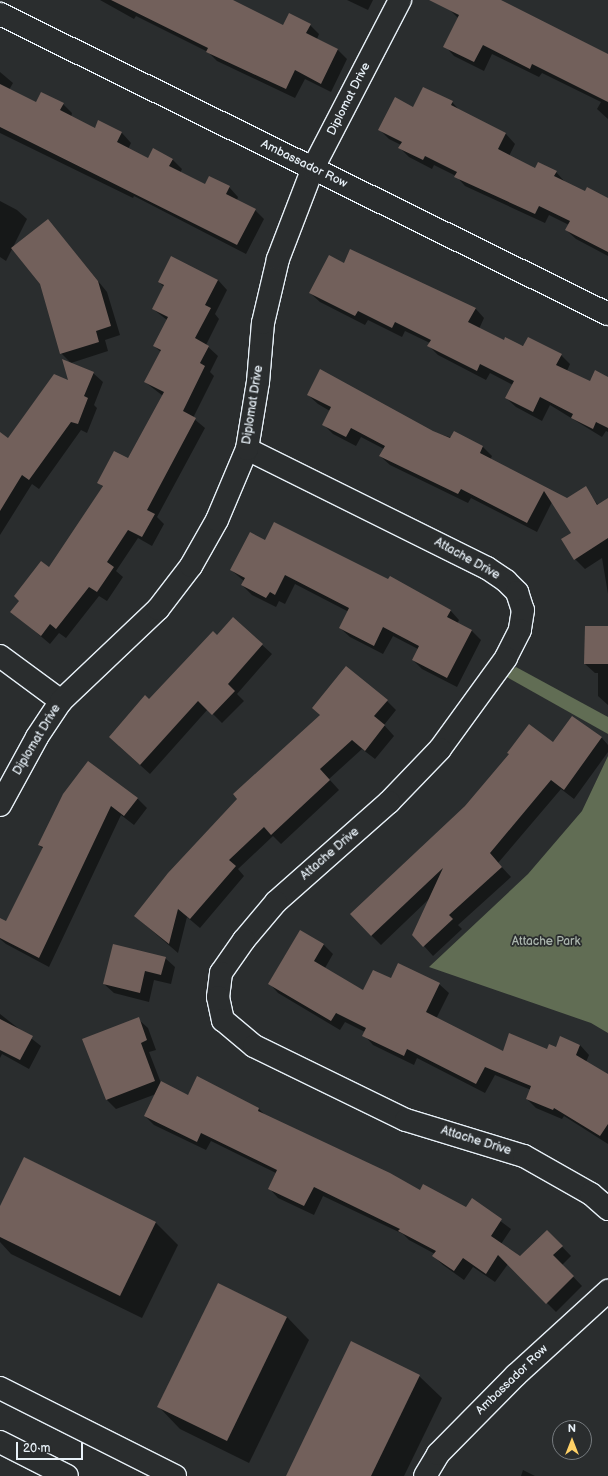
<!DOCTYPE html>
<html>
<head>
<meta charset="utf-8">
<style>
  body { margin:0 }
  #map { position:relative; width:608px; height:1476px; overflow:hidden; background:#2a2d2e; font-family:"Balsamiq Sans",sans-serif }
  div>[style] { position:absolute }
  .green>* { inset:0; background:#616d54 }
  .shadow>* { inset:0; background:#0007 }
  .building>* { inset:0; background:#72605b }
  .roads { filter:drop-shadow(1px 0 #e8f1f8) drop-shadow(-1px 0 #e8f1f8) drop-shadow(0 1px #e8f1f8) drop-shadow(0 -1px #e8f1f8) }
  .minor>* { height:22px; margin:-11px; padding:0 11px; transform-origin:11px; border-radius:11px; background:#2a2d2e }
  .major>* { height:22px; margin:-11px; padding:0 11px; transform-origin:11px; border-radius:11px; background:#2a2d2e }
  span { translate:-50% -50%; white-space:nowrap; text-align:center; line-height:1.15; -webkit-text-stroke:3.5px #2a2d2e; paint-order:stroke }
  .street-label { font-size:12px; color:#e8f1f8 }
  .park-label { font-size:12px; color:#abb6ae }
  .north { position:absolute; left:552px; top:1420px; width:40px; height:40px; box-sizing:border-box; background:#2a2d2e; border:1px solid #767b7f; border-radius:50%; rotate:0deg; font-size:11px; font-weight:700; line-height:16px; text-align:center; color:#e8f1f8 }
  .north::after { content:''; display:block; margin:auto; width:14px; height:18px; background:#ffd166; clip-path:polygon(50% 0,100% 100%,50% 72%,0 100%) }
  .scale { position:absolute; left:16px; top:1442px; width:67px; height:18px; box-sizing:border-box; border:2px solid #e8f1f8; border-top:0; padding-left:5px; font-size:12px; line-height:14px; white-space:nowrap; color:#e8f1f8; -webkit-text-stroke:3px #2a2d2e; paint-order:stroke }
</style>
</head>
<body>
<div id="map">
  <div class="green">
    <div style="clip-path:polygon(516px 667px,608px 717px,608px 734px,505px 676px)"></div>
    <div style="clip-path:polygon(608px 756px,608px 1033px,591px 1023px,429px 967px,528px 874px,582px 811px)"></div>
  </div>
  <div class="shadow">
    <div style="clip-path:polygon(100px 0,222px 0,284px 27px,310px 25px,319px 34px,317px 39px,338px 50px,347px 59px,331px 92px,305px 79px,295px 98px,217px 61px,208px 52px,136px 16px,134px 19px)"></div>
    <div style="clip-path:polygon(347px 0,373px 0,368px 10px)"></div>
    <div style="clip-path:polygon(455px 0,500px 0,608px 59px,608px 119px,597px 109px,601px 102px,542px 73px,539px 77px,492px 54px,484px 71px,454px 56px,445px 46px,458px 18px,450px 10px)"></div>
    <div style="clip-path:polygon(0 72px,13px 83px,9px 90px,36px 103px,63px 104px,72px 113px,71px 117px,95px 129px,99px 122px,122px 133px,131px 143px,128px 149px,149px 159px,172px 159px,182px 169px,180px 173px,206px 186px,229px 187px,238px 197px,237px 200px,255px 210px,264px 219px,246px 254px,134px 196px,133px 198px,0 133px)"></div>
    <div style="clip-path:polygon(452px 102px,461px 112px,506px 134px,515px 144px,509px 156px,535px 169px,556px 172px,565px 182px,585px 192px,608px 199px,608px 256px,576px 239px,566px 230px,569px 225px,549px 215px,545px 223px,465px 186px,456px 176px,434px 165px,432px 169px,409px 157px,400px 148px,401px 145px,389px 139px,380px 130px,413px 108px)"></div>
    <div style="clip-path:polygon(0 201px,17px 210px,27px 219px,6px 261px,0 257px)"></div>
    <div style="clip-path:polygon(48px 220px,107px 292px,120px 335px,105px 340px,108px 351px,71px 363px,61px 353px,41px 284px)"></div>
    <div style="clip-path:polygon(344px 264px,475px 308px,484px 318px,479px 329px,504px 341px,561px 355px,570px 364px,567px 371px,590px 383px,608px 377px,608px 432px,606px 431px,602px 437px,550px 405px,542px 421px,516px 407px,506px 398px,513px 385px,490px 373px,486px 380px,438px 355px,429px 346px,430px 343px,405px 331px,402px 337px,368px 320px,365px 325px,320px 302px,310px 293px)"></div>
    <div style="clip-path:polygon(218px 280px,227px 290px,215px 314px,219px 319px,206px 345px,218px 356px,210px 372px,214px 376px,193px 418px,205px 428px,157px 517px,164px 524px,152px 546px,138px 538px,116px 571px,123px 577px,107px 601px,99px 596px,66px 638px,59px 633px,50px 644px,12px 612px,50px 568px,103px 487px,98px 482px,129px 460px,163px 396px,145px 382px,161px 352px,154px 346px,167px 320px,153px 309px,164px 287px,159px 282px)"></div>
    <div style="clip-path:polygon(93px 373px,103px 382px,94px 405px,97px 408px,87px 433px,81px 430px,39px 489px,32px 484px,0 535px,0 433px,9px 439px,70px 382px)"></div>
    <div style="clip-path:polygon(308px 395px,483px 447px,492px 456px,490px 460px,567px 499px,585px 488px,608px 518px,608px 594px,602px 558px,585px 569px,575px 559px,572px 533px,552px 502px,537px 532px,471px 498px,468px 503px,390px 465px,380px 456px,384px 449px,361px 437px,356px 446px,333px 434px,323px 424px,330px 411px,318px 404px)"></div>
    <div style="clip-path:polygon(265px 541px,388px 580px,390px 577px,450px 610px,459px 620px,457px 624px,472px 631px,481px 640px,457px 687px,422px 669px,413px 660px,418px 649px,393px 636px,383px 654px,350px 637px,340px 628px,349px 612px,295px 584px,285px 604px,279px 601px,276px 607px,252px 595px,242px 585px,244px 581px,231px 570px)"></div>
    <div style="clip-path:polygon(233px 618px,272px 654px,237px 694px,244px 701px,222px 723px,208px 709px,150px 774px,119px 746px)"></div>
    <div style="clip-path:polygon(608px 627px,608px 705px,598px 696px,598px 673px,595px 673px,585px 664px)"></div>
    <div style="clip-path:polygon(387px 701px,396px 710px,384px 725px,394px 736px,375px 759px,362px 749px,329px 779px,339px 790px,281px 844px,273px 836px,238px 869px,244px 876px,200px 928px,187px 917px,178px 953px,135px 916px)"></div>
    <div style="clip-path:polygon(572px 717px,602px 738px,608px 745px,608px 752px,574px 799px,561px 789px,498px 863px,511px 877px,458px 925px,462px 929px,433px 956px,424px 946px,429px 899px,381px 945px,371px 935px,554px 743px)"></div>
    <div style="clip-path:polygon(64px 795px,137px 798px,147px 808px,134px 825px,121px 815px,49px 967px,6px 944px,0 939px,0 928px,7px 923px,43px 849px,39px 845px)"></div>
    <div style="clip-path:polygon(300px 931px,324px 945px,333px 954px,325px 968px,364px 991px,391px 980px,439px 984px,449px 993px,436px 1019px,503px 1053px,557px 1048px,561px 1038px,580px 1045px,589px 1055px,586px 1062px,608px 1075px,608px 1144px,564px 1116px,562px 1119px,536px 1108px,527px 1099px,531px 1090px,495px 1075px,485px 1093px,417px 1058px,414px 1065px,373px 1045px,364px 1035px,365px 1032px,345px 1022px,340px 1030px,278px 993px,269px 983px)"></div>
    <div style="clip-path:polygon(165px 958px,175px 967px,171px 984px,154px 980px,149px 1002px,114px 993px,104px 984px)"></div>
    <div style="clip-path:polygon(0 1014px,41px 1046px,29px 1069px,2px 1054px,0 1058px)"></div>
    <div style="clip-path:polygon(138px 1019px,148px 1028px,156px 1050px,149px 1052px,161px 1083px,188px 1096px,197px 1077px,259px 1109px,265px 1115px,420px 1191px,466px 1208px,472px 1200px,511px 1229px,501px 1244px,520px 1257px,547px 1231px,571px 1256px,562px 1265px,582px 1286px,556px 1312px,508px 1264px,495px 1282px,473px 1267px,464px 1280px,443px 1265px,433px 1256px,435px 1254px,409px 1240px,403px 1234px,323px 1196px,314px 1215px,278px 1198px,269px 1188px,276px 1173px,211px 1141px,206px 1150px,154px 1125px,145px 1116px,156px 1094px,116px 1109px,107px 1100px)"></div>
    <div style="clip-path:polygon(25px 1158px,156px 1223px,178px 1245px,142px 1318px,11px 1254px,0 1242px,0 1208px)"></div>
    <div style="clip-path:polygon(218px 1284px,287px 1317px,309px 1340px,249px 1463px,180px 1429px,158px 1406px)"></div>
    <div style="clip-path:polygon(419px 1376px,442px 1398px,404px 1476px,293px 1476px)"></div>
    <div style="clip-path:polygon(523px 1470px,535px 1476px,521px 1476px)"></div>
  </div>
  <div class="building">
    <div style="clip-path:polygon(111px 0,233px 0,283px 25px,289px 13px,311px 24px,306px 33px,338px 49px,321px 84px,295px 70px,286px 89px,206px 52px,208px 48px)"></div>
    <div style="clip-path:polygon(429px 0,501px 0,608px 54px,608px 102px,532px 64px,530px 69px,483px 45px,474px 62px,443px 47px,459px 15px)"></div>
    <div style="clip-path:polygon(0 84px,36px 102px,41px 92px,64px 103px,60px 110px,95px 128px,98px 120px,122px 132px,117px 142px,148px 158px,153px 148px,173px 159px,169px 166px,205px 184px,209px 176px,230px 186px,226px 194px,256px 209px,237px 245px,0 127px)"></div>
    <div style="clip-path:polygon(423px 87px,453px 101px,451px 105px,506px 133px,498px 149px,535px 168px,538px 162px,557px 171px,554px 176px,585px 191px,587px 187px,608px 198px,608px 252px,565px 230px,570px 221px,539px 206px,535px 214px,454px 177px,457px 172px,425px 156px,423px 160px,398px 148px,402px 142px,378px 130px,395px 97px,413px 107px)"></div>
    <div style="clip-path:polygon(48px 219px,98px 281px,111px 326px,96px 331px,99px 342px,60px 354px,40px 284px,11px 248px)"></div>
    <div style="clip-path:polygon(350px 249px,476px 308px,468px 322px,504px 340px,505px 337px,523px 346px,528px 337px,562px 354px,556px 365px,590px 381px,595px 370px,608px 377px,608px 428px,596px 422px,593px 429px,571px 418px,573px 414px,540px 397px,533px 412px,505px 398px,514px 381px,480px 364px,477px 371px,427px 346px,431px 340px,395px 322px,392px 328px,358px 311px,355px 316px,309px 293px,329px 255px,344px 263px)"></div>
    <div style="clip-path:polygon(171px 256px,218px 280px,205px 305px,211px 308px,195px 338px,209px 346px,200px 363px,205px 366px,183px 411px,196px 418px,147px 510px,155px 514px,142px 537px,128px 530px,107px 562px,114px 567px,97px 592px,89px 587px,56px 629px,50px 624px,41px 636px,10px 612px,19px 601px,14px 596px,41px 561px,49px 567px,103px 486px,97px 483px,114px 451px,128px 458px,164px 392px,144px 382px,161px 350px,153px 346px,168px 317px,152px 309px,164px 285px,158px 282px)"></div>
    <div style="clip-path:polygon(62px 359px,94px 372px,84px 396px,88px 398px,78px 424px,71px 422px,29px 480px,22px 475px,0 511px,0 432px,8px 438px,54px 374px,68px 380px)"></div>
    <div style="clip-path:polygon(320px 369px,433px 431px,450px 438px,454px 431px,483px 446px,480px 453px,567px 498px,586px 486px,597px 505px,608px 498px,608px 538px,574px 560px,561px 539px,571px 533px,544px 491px,527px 523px,461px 489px,458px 494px,379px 456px,385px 446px,351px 428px,346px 437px,322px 425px,331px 407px,307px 395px)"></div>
    <div style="clip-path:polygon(274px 522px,388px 579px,390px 576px,451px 610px,447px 617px,472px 630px,447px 678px,412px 660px,419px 646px,383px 627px,374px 646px,339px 628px,349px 608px,285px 575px,275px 595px,270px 592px,266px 598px,241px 585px,245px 578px,230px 570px,250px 532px,265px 540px)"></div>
    <div style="clip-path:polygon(233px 617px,263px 644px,228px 684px,235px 691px,212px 715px,198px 701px,140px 765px,109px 737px,145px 695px,149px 699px,213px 631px,217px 635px)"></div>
    <div style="clip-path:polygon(585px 626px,608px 626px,608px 664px,584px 664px)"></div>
    <div style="clip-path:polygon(346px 666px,388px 700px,374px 716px,385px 725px,365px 751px,352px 740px,320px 769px,330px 780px,271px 835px,264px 827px,229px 860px,236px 866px,190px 919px,178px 909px,169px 944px,134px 916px,168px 873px,237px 799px,233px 794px,320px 715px,312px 708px)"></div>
    <div style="clip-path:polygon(572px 716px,602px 737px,564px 790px,551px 780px,490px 853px,502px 867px,449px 915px,453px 919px,423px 947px,412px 935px,443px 868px,371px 936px,350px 914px,465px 806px,509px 754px,507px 753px,529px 724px,553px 742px)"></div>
    <div style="clip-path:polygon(88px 761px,138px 798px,124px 816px,111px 806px,39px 958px,0 938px,0 918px,6px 921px,43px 847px,38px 845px,63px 794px)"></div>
    <div style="clip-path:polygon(300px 930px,324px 944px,314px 961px,363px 990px,373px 970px,391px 978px,398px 963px,440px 983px,426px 1012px,503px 1051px,509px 1033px,547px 1049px,549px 1044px,556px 1047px,560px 1036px,580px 1045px,576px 1055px,608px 1074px,608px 1124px,600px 1136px,554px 1108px,553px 1110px,526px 1099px,531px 1086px,485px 1067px,476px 1084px,407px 1049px,404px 1056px,362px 1036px,366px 1028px,336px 1013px,331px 1021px,268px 984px)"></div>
    <div style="clip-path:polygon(113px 944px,166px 957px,161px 975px,145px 971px,140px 993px,103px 984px)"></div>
    <div style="clip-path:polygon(139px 1017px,147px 1040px,141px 1043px,155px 1081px,106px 1100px,82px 1039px)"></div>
    <div style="clip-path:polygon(0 1019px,33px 1036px,20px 1060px,0 1050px)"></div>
    <div style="clip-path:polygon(197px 1076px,259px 1108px,258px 1111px,390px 1173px,420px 1190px,423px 1184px,466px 1207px,472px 1198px,502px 1219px,491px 1236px,520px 1256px,547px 1230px,563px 1246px,553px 1255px,574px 1276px,546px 1304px,498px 1255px,486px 1274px,463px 1258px,454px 1271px,432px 1256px,436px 1251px,398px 1231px,400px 1229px,314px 1187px,304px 1206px,268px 1189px,277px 1170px,201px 1133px,197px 1142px,144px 1116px,161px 1081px,188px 1095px)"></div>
    <div style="clip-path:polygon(24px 1157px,156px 1222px,120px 1296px,0 1237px,0 1206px)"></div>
    <div style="clip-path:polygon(218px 1283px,287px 1317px,227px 1441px,157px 1407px)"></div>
    <div style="clip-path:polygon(351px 1341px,420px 1375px,371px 1476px,286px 1476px)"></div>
  </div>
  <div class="roads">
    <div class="minor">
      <div style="left:0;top:14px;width:678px;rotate:26.26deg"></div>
      <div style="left:247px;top:449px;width:268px;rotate:26.4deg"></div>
      <div style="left:487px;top:568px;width:23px;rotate:34deg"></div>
      <div style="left:506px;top:581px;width:16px;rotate:45deg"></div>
      <div style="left:517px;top:592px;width:19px;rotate:72deg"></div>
      <div style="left:523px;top:610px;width:20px;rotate:99deg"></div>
      <div style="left:520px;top:630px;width:31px;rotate:117deg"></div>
      <div style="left:506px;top:658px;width:112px;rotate:126deg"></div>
      <div style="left:440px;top:749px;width:74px;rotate:133.9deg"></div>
      <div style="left:389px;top:802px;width:151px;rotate:138.5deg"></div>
      <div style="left:276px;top:902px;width:50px;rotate:130.1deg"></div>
      <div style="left:244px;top:940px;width:40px;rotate:124.9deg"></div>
      <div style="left:221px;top:973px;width:24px;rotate:97deg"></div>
      <div style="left:218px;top:997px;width:24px;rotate:78deg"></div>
      <div style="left:223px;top:1020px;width:40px;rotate:40deg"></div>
      <div style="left:254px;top:1046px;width:169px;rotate:26deg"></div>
      <div style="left:406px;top:1120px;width:123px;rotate:17deg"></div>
      <div style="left:524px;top:1156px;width:77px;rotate:29.6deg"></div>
      <div style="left:591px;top:1194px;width:23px;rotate:41deg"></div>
      <div style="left:0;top:656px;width:76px;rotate:36.4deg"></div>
      <div style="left:0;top:805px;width:77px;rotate:-61.4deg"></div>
      <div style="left:37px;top:737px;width:43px;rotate:-56.3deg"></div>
      <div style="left:61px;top:701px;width:134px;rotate:-43.5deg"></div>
      <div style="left:158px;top:609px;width:54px;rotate:-52.5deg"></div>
      <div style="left:191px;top:566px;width:53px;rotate:-60.5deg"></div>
      <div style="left:217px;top:520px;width:77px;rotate:-67.1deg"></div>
      <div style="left:247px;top:449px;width:68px;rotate:-80.7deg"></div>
      <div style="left:258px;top:382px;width:59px;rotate:-85.2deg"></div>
      <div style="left:263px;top:323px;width:66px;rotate:-76.8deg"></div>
      <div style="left:278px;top:259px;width:97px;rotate:-69deg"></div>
      <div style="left:313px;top:168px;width:189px;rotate:-62.6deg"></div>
      <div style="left:425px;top:1476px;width:26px;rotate:-59deg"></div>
      <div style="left:438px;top:1454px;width:111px;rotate:-45.4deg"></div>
      <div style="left:516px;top:1375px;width:125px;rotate:-42.4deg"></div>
    </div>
    <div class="major">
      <div style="left:0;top:1388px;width:196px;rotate:26.7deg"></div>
      <div style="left:0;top:1442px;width:75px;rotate:26.9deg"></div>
    </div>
  </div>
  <div class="street-label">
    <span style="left:349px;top:99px;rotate:-63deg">Diplomat Drive</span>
    <span style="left:304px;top:164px;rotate:26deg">Ambassador Row</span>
    <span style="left:253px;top:405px;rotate:-81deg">Diplomat Drive</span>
    <span style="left:467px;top:559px;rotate:29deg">Attache Drive</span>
    <span style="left:37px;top:740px;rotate:-59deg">Diplomat Drive</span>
    <span style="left:330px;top:854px;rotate:-41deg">Attache Drive</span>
    <span style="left:476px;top:1141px;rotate:17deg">Attache Drive</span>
    <span style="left:512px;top:1380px;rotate:-44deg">Ambassador Row</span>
  </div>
  <div class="park-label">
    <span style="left:546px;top:942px">Attache Park</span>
  </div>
  <div class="north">N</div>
  <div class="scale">20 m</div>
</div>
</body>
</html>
